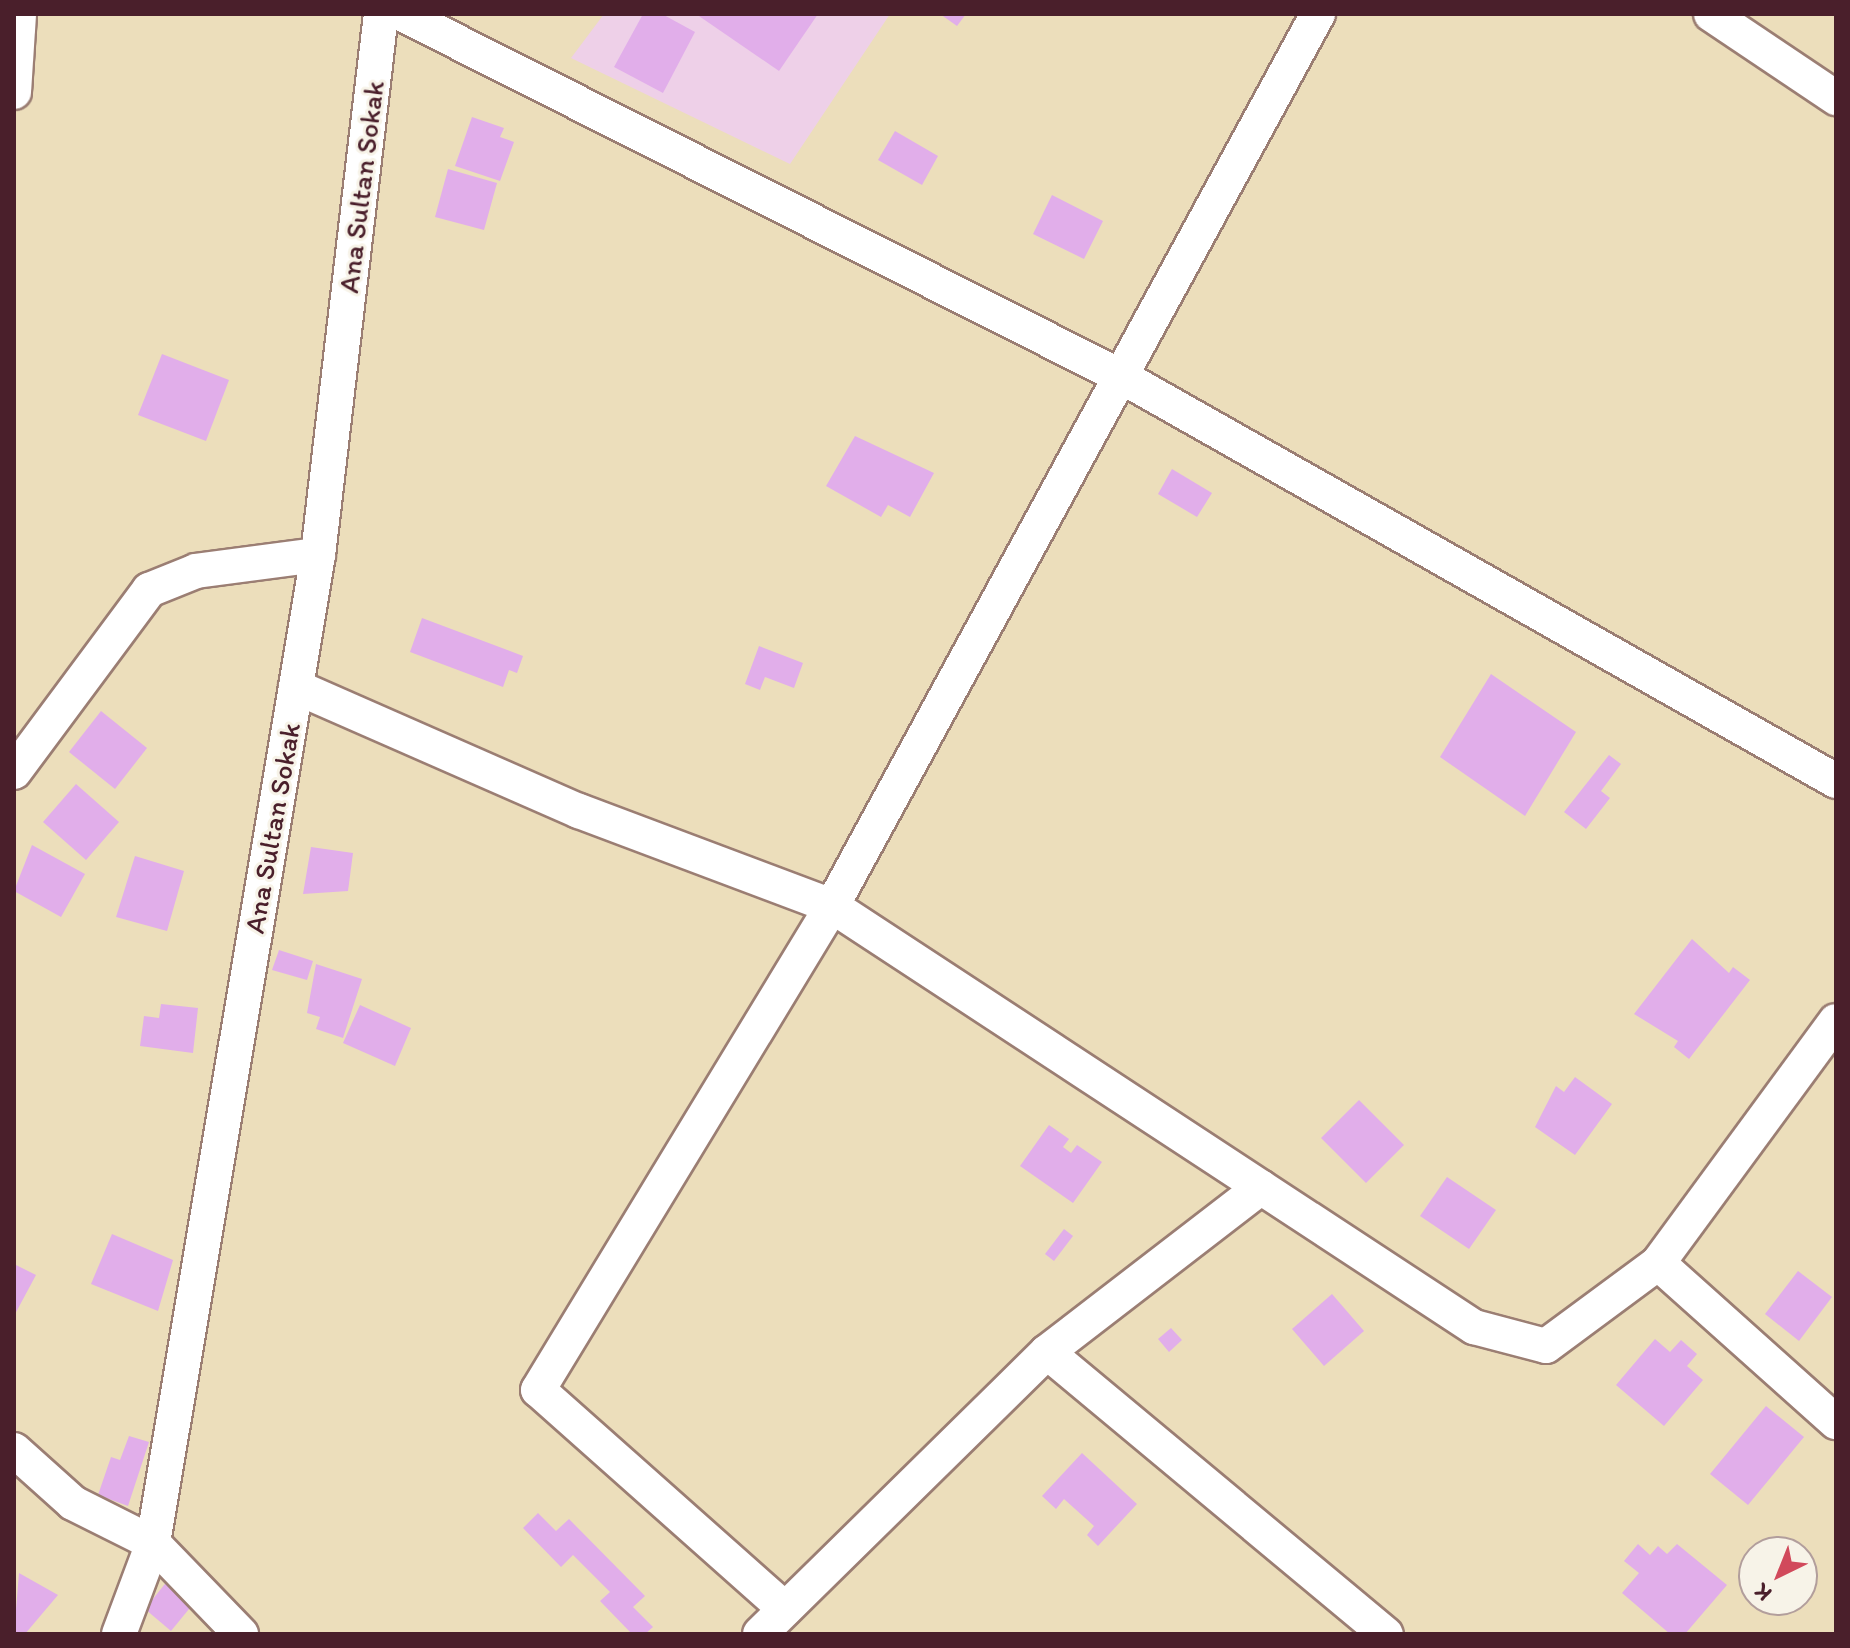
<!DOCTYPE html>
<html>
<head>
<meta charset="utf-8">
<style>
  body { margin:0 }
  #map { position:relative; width:1850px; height:1648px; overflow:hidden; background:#ecdebb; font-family:Itim,sans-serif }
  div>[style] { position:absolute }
  .built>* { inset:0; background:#eed0e8 }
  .building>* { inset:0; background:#e1aeea }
  .roads { filter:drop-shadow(2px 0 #9b7e73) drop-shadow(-2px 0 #9b7e73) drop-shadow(0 2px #9b7e73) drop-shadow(0 -2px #9b7e73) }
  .minor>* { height:34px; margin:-17px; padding:0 17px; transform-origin:17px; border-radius:17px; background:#fff }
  span { translate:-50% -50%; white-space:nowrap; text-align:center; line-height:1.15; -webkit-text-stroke:6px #f7f3e8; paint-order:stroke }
  .street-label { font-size:28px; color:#4a1f2b }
  .frame { position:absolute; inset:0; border:16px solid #4a1f2b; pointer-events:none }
  .north { position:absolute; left:1738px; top:1536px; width:80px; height:80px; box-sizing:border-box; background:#f7f3e8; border:2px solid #b29e9c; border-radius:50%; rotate:223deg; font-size:22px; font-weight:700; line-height:32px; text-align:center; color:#4a1f2b }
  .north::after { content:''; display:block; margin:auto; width:28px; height:36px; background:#d1495b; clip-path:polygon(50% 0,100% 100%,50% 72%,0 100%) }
</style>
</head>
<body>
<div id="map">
  <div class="built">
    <div style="clip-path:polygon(604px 14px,890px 14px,790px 164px,571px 58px)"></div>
  </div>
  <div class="building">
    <div style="clip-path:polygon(643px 14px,662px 14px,695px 32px,663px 93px,614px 67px)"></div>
    <div style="clip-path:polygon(696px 14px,818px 14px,779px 71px)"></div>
    <div style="clip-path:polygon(940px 14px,966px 14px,957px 26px)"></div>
    <div style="clip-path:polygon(472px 117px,504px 128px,500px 137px,514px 142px,500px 181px,455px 166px)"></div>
    <div style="clip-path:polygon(895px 131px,938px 156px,922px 185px,878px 160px)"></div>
    <div style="clip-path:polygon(448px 169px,497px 183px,484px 230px,435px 217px)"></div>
    <div style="clip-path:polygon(1052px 195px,1103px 221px,1084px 259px,1033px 234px)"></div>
    <div style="clip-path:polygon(162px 354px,229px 380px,206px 441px,138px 415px)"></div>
    <div style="clip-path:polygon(855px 436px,934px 473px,910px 517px,888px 505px,881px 517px,826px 486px)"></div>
    <div style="clip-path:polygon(1172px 469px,1212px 493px,1197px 517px,1158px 494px)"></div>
    <div style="clip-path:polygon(422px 618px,523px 656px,517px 673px,509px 670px,503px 687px,410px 652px)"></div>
    <div style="clip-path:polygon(759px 646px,803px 663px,794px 688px,765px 677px,760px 690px,745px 684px)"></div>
    <div style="clip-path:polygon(1491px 674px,1576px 732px,1525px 816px,1440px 757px)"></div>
    <div style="clip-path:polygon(101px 711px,147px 748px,115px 789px,69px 752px)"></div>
    <div style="clip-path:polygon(1609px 755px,1621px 764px,1601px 791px,1610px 798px,1586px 829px,1564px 812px)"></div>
    <div style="clip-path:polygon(76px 784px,119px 822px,86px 860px,43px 822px)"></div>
    <div style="clip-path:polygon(32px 845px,85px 874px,61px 917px,14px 891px)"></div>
    <div style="clip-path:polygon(311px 847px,353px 853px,348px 891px,303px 894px)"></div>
    <div style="clip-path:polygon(135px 856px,184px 871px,167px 931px,116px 917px)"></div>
    <div style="clip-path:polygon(1692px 939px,1729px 973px,1733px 967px,1750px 980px,1689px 1059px,1674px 1047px,1678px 1041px,1634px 1014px)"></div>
    <div style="clip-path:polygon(279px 950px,313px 961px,307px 980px,272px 970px)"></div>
    <div style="clip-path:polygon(316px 964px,362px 979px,343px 1038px,316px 1029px,320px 1017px,307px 1013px)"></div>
    <div style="clip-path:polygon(161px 1004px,198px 1008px,193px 1053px,140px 1046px,144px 1016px,159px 1018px)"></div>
    <div style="clip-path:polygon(360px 1005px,411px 1028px,395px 1066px,343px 1043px)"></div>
    <div style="clip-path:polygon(1575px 1077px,1612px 1104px,1575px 1155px,1535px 1127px,1556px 1086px,1564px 1092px)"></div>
    <div style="clip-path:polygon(1359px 1100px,1404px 1145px,1366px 1183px,1321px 1138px)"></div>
    <div style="clip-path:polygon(1049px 1125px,1069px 1139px,1063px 1147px,1071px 1153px,1077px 1145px,1102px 1162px,1073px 1203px,1020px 1166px)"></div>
    <div style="clip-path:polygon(1447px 1177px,1496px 1210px,1469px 1249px,1420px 1216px)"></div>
    <div style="clip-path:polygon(1064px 1229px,1073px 1236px,1054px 1261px,1045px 1254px)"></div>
    <div style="clip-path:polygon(112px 1234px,173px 1260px,158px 1311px,91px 1284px)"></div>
    <div style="clip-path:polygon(14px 1264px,36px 1275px,14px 1316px)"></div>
    <div style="clip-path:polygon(1798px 1271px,1832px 1297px,1799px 1341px,1765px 1314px)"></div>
    <div style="clip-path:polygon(1332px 1294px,1364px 1331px,1324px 1366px,1292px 1329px)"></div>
    <div style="clip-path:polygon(1171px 1328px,1182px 1340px,1169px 1352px,1158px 1339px)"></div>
    <div style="clip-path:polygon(1655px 1339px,1670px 1352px,1681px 1340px,1697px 1354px,1687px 1366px,1703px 1380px,1664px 1426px,1616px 1385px)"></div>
    <div style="clip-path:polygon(1766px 1406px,1804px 1437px,1748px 1505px,1710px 1474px)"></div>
    <div style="clip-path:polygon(129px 1436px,149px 1442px,128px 1506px,98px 1495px,111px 1457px,120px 1460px)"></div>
    <div style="clip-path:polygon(1082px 1453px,1137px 1504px,1098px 1546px,1087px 1535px,1094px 1526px,1064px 1499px,1056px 1509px,1042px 1496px)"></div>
    <div style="clip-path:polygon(538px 1513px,556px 1531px,569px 1519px,645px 1596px,633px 1607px,653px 1627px,645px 1634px,632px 1634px,600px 1601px,610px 1592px,573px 1555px,561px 1567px,523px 1528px)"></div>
    <div style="clip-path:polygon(1638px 1544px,1650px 1555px,1658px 1546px,1667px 1554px,1677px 1544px,1727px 1585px,1685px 1634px,1670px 1634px,1622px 1593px,1639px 1573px,1624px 1561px)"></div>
    <div style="clip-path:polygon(19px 1573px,58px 1595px,25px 1634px,14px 1634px)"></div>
    <div style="clip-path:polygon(172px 1575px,198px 1598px,171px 1631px,145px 1609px)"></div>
  </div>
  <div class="roads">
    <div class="minor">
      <div style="left:402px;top:14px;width:809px;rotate:26.76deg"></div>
      <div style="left:1124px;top:378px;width:818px;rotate:29.51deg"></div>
      <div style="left:1711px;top:14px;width:151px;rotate:33.9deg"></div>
      <div style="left:14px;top:92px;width:78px;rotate:-86.3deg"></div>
      <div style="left:296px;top:687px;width:309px;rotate:23.7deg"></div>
      <div style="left:579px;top:811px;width:270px;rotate:20.6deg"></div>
      <div style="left:832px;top:906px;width:768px;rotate:33.26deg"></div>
      <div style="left:1474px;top:1327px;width:74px;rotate:14.8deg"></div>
      <div style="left:1546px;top:1346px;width:139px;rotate:-36.5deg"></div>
      <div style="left:1658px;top:1263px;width:239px;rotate:41.8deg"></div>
      <div style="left:14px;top:772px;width:227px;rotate:-53.4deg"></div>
      <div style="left:149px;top:590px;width:51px;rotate:-22deg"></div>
      <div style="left:196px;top:571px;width:123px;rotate:-7.5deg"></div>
      <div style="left:1658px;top:1263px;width:300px;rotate:-53.7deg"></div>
      <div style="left:1047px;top:1352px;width:270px;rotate:-37.6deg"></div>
      <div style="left:14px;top:1450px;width:79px;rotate:41.9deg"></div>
      <div style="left:73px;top:1503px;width:89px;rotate:26.6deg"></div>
      <div style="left:153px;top:1543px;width:127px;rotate:46deg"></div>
      <div style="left:785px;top:1609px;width:330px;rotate:-138.4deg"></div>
      <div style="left:538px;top:1390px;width:566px;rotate:-58.72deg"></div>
      <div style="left:832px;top:906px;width:1016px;rotate:-61.42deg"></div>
      <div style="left:119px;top:1634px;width:97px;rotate:-69.5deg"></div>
      <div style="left:153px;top:1543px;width:1002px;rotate:-80.52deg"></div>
      <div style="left:318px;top:555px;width:545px;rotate:-83.36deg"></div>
      <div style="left:760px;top:1634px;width:402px;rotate:-44.5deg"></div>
      <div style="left:1047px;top:1352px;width:441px;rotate:39.8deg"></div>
    </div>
  </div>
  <div class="street-label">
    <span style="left:361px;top:187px;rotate:-83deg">Ana Sultan Sokak</span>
    <span style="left:272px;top:828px;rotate:-80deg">Ana Sultan Sokak</span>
  </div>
  <div class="frame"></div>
  <div class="north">K</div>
</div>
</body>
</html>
